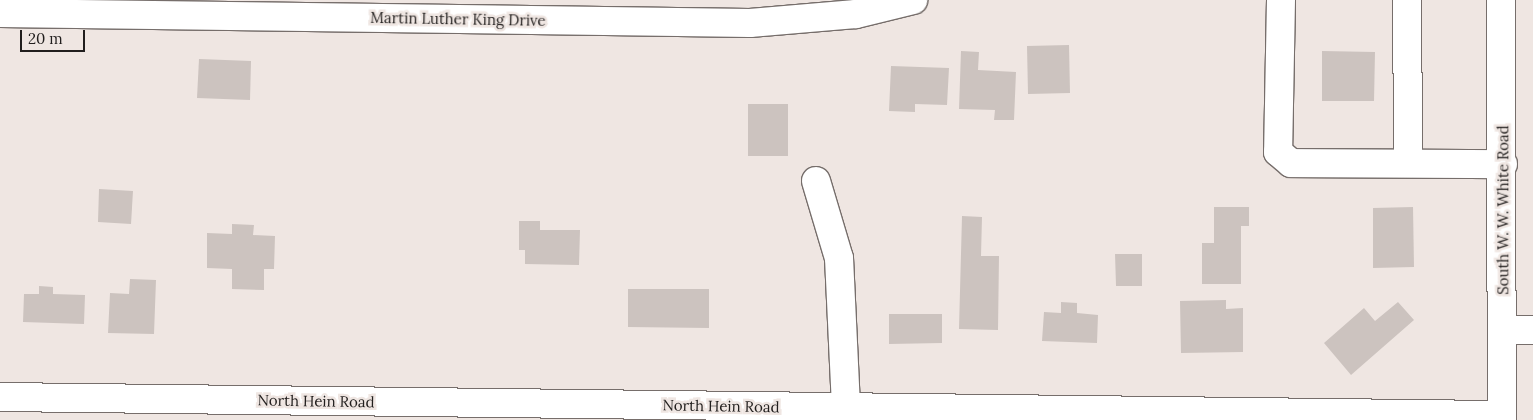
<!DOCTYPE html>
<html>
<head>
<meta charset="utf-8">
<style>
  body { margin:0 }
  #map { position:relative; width:1533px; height:420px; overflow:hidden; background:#efe6e2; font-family:Lora,serif }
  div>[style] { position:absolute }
  .building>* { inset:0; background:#ccc3bf }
  .roads { filter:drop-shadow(1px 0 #766e6b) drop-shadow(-1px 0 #766e6b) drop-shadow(0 1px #766e6b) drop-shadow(0 -1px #766e6b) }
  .minor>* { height:28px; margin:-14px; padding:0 14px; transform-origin:14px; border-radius:14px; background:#fff }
  .major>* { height:28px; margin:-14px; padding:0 14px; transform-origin:14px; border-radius:14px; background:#fff }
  span { translate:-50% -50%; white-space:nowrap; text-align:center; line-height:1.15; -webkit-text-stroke:5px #efe6e2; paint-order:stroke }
  .street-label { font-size:15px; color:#211e1d }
  .scale { position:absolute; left:20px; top:30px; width:65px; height:22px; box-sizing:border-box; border:2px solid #211e1d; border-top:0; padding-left:6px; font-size:15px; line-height:18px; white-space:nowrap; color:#211e1d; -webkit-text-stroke:4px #efe6e2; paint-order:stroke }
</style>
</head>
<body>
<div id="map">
  <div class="building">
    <div style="clip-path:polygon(1069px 45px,1070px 93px,1028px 94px,1027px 46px)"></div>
    <div style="clip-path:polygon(961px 51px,979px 52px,978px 70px,1016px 72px,1014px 120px,994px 120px,995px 110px,959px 109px)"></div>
    <div style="clip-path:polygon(1322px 51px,1375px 52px,1374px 101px,1322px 101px)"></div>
    <div style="clip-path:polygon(199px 59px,251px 61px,250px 100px,197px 98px)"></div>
    <div style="clip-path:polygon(891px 66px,949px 68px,947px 105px,915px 104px,915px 112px,889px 111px)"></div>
    <div style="clip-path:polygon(748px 104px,788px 104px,788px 156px,748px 156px)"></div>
    <div style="clip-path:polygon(99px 189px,133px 191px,131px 224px,98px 222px)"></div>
    <div style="clip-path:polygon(1214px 207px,1249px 207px,1249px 226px,1241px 226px,1241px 284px,1202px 284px,1202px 243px,1214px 243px)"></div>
    <div style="clip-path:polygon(1413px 207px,1414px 267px,1373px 268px,1373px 208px)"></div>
    <div style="clip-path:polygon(962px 216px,982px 217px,981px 256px,999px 256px,998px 330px,959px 329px)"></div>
    <div style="clip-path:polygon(519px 221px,540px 221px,540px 230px,580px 230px,579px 265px,525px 264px,525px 250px,519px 250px)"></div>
    <div style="clip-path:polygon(232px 224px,254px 225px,253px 235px,275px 236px,274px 269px,264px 269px,264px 290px,232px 289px,232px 269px,207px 268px,207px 233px,232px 234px)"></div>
    <div style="clip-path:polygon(1115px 254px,1142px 254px,1142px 286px,1116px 286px)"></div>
    <div style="clip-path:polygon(130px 279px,156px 280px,154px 334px,108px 333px,110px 293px,129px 294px)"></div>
    <div style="clip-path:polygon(39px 286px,53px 287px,53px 294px,85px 295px,84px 324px,23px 322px,24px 294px,39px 294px)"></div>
    <div style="clip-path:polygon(628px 289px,709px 289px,709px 328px,628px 327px)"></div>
    <div style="clip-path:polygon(1226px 300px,1226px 309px,1243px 308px,1243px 352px,1181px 353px,1180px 301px)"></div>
    <div style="clip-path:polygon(1061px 302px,1077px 303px,1077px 313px,1098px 315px,1097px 343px,1042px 341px,1044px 312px,1061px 313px)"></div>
    <div style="clip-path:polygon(1398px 302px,1414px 320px,1351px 375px,1324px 343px,1364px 308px,1375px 321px)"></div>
    <div style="clip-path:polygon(889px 314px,942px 314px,942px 343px,889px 344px)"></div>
  </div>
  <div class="roads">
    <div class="minor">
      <div style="left:1281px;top:0;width:152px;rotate:91.1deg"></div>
      <div style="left:1278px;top:152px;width:17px;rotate:40deg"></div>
      <div style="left:1291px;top:163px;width:212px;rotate:0.3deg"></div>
      <div style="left:1407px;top:0;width:163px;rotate:89.6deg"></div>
      <div style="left:816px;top:181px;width:80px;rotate:73.4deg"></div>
      <div style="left:839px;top:258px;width:150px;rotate:87.3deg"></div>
      <div style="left:1503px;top:330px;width:30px"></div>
      <div style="left:0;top:397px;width:1502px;rotate:0.69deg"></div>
    </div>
    <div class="major">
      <div style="left:1501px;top:0;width:420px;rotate:89.9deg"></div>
      <div style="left:0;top:13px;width:750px;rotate:0.76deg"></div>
      <div style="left:750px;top:23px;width:106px;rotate:-4.9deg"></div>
      <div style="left:856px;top:14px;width:59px;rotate:-13.8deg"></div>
    </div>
  </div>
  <div class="street-label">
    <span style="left:458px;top:19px;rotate:1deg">Martin Luther King Drive</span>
    <span style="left:1503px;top:210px;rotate:-90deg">South W. W. White Road</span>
    <span style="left:316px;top:401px;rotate:1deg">North Hein Road</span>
    <span style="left:721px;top:406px;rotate:1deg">North Hein Road</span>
  </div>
  <div class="scale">20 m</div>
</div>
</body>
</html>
